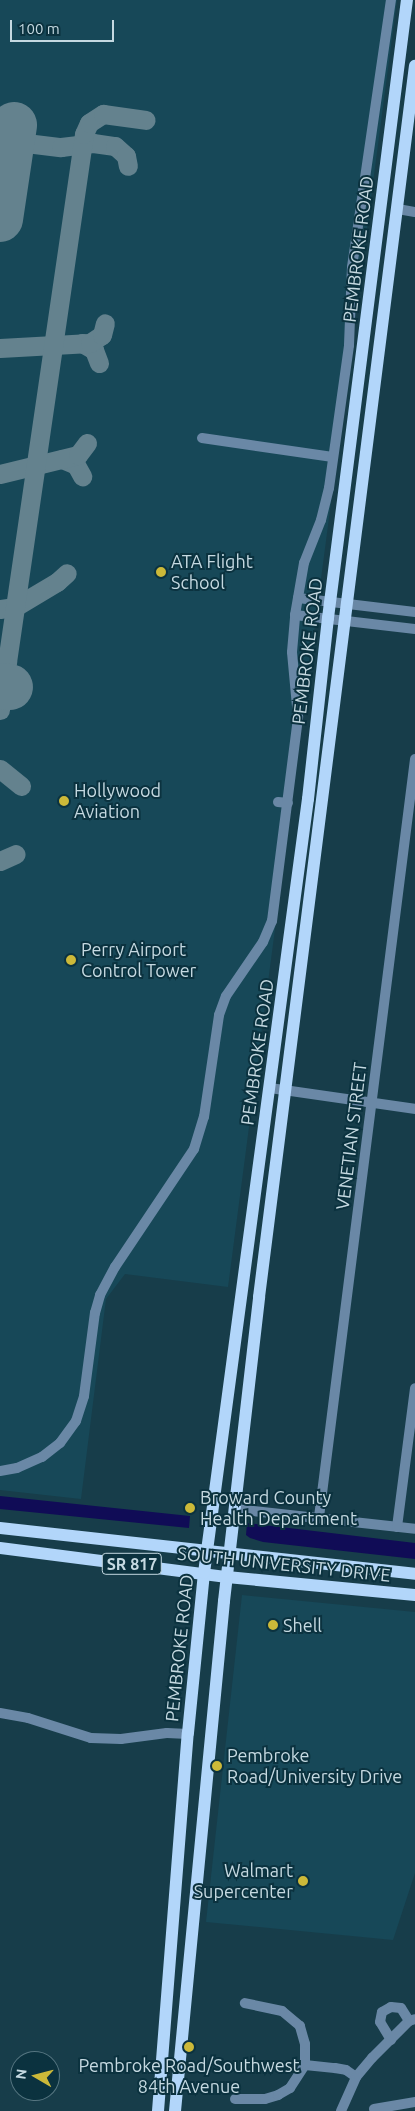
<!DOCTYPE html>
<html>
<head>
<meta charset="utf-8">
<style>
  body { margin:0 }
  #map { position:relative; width:415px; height:2111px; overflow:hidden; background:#173d4a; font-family:Ubuntu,sans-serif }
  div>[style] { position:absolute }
  .built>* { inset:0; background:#174858 }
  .water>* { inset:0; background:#100c56 }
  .taxiway>* { height:19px; margin:-9.5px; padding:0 9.5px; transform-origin:9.5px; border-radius:9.5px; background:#64828e }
  .runway>* { height:46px; margin:-23px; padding:0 23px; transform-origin:23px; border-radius:23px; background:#64828e }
  .minor>* { height:10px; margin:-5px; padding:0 5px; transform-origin:5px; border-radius:5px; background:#6a88a6 }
  .major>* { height:12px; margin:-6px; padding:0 6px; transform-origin:6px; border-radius:6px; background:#b2d6fa }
  .dots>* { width:14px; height:14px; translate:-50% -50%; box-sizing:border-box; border:2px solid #0b323f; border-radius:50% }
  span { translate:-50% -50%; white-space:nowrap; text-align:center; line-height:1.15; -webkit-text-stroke:4px #0b323f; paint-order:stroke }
  .shield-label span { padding:1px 4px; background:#0b323f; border:1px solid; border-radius:4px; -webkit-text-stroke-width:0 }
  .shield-label { font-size:16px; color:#c5d9e1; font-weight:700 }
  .street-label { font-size:18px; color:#c5d9e1 }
  .poi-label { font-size:18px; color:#c5d9e1 }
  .left { translate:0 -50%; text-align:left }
  .right { translate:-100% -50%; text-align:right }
  .north { position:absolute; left:10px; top:2051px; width:50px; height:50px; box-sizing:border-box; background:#0b323f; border:1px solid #557580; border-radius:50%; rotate:278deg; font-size:14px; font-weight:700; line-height:20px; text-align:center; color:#c5d9e1 }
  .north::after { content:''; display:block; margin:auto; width:18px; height:22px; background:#ccb939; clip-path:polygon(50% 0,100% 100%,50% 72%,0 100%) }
  .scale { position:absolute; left:10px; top:20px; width:104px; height:22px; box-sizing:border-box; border:2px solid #c5d9e1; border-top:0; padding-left:6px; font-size:15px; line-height:18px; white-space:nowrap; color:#c5d9e1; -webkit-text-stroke:4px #0b323f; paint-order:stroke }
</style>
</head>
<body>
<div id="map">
  <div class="built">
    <div style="clip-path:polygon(0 0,397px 0,228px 1287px,125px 1274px,106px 1299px,81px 1499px,0 1490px)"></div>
    <div style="clip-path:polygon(242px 1595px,415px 1612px,415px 1873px,393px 1940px,206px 1922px)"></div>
  </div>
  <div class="water">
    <div style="clip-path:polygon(0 1496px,190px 1516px,189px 1528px,0 1509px)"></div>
    <div style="clip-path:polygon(247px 1523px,415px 1543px,415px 1559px,263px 1542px,250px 1538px,246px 1535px)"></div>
  </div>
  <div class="taxiway">
    <div style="left:8px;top:167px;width:21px;rotate:-71deg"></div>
    <div style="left:15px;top:147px;width:12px;rotate:-20deg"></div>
    <div style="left:26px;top:143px;width:35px;rotate:7deg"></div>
    <div style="left:61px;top:147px;width:32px;rotate:-7deg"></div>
    <div style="left:93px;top:143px;width:22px;rotate:8deg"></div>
    <div style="left:115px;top:146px;width:15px;rotate:42deg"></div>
    <div style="left:126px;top:156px;width:10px;rotate:79deg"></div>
    <div style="left:82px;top:343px;width:14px;rotate:30deg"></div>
    <div style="left:94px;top:350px;width:14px;rotate:69deg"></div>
    <div style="left:0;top:348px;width:90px;rotate:-3.2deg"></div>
    <div style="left:90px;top:343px;width:14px;rotate:-34deg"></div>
    <div style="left:102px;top:335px;width:12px;rotate:-76deg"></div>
    <div style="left:62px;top:459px;width:15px;rotate:23deg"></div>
    <div style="left:76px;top:465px;width:13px;rotate:61deg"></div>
    <div style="left:0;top:474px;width:80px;rotate:-13.7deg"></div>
    <div style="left:78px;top:455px;width:15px;rotate:-53deg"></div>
    <div style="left:0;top:609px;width:15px;rotate:-8deg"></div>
    <div style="left:15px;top:607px;width:49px;rotate:-30.8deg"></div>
    <div style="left:57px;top:582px;width:13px;rotate:-42deg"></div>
    <div style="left:0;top:677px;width:17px;rotate:-65deg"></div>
    <div style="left:7px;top:662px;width:534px;rotate:-81.7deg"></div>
    <div style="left:84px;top:134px;width:12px;rotate:-66deg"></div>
    <div style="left:89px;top:123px;width:17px;rotate:-33deg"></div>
    <div style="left:103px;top:114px;width:43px;rotate:7.9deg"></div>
    <div style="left:0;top:703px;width:7px;rotate:90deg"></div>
    <div style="left:0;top:769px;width:27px;rotate:39deg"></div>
    <div style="left:0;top:861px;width:17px;rotate:-24deg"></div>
  </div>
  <div class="runway">
    <div style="left:0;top:219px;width:95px;rotate:-81.5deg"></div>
    <div style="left:0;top:686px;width:10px;rotate:6deg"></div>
  </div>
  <div class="minor">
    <div style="left:398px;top:209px;width:17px;rotate:10deg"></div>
    <div style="left:202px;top:438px;width:132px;rotate:8.3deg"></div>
    <div style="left:298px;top:598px;width:118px;rotate:6.8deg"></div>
    <div style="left:295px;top:615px;width:121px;rotate:6.7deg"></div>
    <div style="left:278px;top:802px;width:10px;rotate:6deg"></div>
    <div style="left:270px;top:1088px;width:147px;rotate:8.2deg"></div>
    <div style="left:0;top:1471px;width:17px;rotate:-10deg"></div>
    <div style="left:17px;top:1468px;width:27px;rotate:-24deg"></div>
    <div style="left:42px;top:1457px;width:23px;rotate:-38deg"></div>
    <div style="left:60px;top:1443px;width:27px;rotate:-54deg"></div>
    <div style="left:76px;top:1421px;width:26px;rotate:-72deg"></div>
    <div style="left:84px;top:1396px;width:84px;rotate:-82.5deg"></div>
    <div style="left:95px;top:1313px;width:19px;rotate:-74deg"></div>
    <div style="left:100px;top:1295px;width:32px;rotate:-62deg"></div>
    <div style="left:115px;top:1267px;width:142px;rotate:-56.2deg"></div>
    <div style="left:194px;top:1149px;width:34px;rotate:-73deg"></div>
    <div style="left:204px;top:1117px;width:103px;rotate:-81.6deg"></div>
    <div style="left:219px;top:1015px;width:20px;rotate:-70deg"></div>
    <div style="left:226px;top:996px;width:65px;rotate:-55.6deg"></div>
    <div style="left:263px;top:942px;width:23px;rotate:-67deg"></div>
    <div style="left:272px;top:921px;width:206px;rotate:-82.7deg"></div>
    <div style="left:298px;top:717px;width:65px;rotate:-95.3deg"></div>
    <div style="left:292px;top:652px;width:37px;rotate:-85deg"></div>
    <div style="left:295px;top:615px;width:53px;rotate:-80.2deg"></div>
    <div style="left:304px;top:563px;width:46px;rotate:-68.4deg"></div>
    <div style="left:321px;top:520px;width:33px;rotate:-76deg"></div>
    <div style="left:329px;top:488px;width:144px;rotate:-82deg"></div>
    <div style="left:349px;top:345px;width:78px;rotate:-87.8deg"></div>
    <div style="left:352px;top:267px;width:270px;rotate:-81.7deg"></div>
    <div style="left:235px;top:1509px;width:181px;rotate:6.3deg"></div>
    <div style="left:319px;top:1517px;width:764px;rotate:-82.78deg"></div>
    <div style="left:397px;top:1527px;width:140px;rotate:-82.6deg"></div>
    <div style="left:0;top:1713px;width:28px;rotate:10deg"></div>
    <div style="left:28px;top:1718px;width:66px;rotate:17.6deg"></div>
    <div style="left:91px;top:1738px;width:30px;rotate:2deg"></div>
    <div style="left:121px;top:1739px;width:46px;rotate:-7.4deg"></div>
    <div style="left:167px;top:1733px;width:21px;rotate:3deg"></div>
    <div style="left:391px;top:2040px;width:21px;rotate:-121deg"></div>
    <div style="left:380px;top:2022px;width:10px;rotate:-79deg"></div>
    <div style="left:382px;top:2012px;width:10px;rotate:-29deg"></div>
    <div style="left:391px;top:2007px;width:10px;rotate:6deg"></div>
    <div style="left:401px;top:2008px;width:15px;rotate:58deg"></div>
    <div style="left:305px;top:2065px;width:30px;rotate:6deg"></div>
    <div style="left:335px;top:2068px;width:11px;rotate:10deg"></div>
    <div style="left:346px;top:2070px;width:12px;rotate:35deg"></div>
    <div style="left:235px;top:2099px;width:30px"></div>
    <div style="left:265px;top:2099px;width:14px;rotate:-17deg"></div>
    <div style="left:278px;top:2095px;width:14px;rotate:-30deg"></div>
    <div style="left:290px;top:2088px;width:27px;rotate:-57deg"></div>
    <div style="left:305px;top:2065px;width:21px;rotate:-90deg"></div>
    <div style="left:305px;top:2044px;width:19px;rotate:-106deg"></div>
    <div style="left:300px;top:2026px;width:23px;rotate:-140deg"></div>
    <div style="left:282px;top:2011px;width:38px;rotate:-168deg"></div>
    <div style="left:374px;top:2109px;width:42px;rotate:-9.7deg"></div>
    <div style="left:341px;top:2111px;width:37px;rotate:-66deg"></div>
    <div style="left:356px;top:2077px;width:25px;rotate:-50deg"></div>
    <div style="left:372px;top:2058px;width:52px;rotate:-45deg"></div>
    <div style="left:409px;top:2021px;width:6px;rotate:-18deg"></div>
  </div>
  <div class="major">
    <div style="left:0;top:1528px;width:418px;rotate:6.3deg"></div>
    <div style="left:0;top:1548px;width:229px;rotate:7.3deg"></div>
    <div style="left:227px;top:1577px;width:189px;rotate:5.5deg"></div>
    <div style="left:158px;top:2111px;width:379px;rotate:-85.5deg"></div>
    <div style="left:188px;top:1733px;width:161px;rotate:-84.3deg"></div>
    <div style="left:204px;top:1573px;width:781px;rotate:-82.35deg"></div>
    <div style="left:308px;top:799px;width:182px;rotate:-83.7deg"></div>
    <div style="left:328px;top:618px;width:623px;rotate:-82.72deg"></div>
    <div style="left:175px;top:2111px;width:512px;rotate:-84.51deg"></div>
    <div style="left:224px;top:1601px;width:306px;rotate:-83.4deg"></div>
    <div style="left:259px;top:1297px;width:1241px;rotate:-82.78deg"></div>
  </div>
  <div class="dots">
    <div style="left:161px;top:572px;background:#ccb939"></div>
    <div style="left:64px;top:801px;background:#ccb939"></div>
    <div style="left:71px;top:960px;background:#ccb939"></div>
    <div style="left:190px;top:1508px;background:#ccb939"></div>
    <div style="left:273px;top:1625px;background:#ccb939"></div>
    <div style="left:217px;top:1766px;background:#ccb939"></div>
    <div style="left:303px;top:1881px;background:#ccb939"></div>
    <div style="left:189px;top:2047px;background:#ccb939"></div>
  </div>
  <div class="shield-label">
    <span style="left:132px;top:1564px">SR 817</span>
  </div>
  <div class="street-label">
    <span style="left:358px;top:249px;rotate:-83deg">PEMBROKE ROAD</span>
    <span style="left:307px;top:651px;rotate:-83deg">PEMBROKE ROAD</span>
    <span style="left:257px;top:1052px;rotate:-82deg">PEMBROKE ROAD</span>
    <span style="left:351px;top:1136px;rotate:-83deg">VENETIAN STREET</span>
    <span style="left:284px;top:1564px;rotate:6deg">SOUTH UNIVERSITY DRIVE</span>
    <span style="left:179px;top:1648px;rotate:-84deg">PEMBROKE ROAD</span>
  </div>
  <div class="poi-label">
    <span class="left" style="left:171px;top:572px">ATA Flight<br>School</span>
    <span class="left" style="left:74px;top:801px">Hollywood<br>Aviation</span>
    <span class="left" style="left:81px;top:960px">Perry Airport<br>Control Tower</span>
    <span class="left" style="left:200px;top:1508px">Broward County<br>Health Department</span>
    <span class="left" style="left:283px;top:1625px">Shell</span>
    <span class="left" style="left:227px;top:1766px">Pembroke<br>Road/University Drive</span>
    <span class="right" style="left:293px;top:1881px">Walmart<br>Supercenter</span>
    <span style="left:189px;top:2076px">Pembroke Road/Southwest<br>84th Avenue</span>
  </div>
  <div class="north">N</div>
  <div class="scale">100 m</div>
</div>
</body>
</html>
